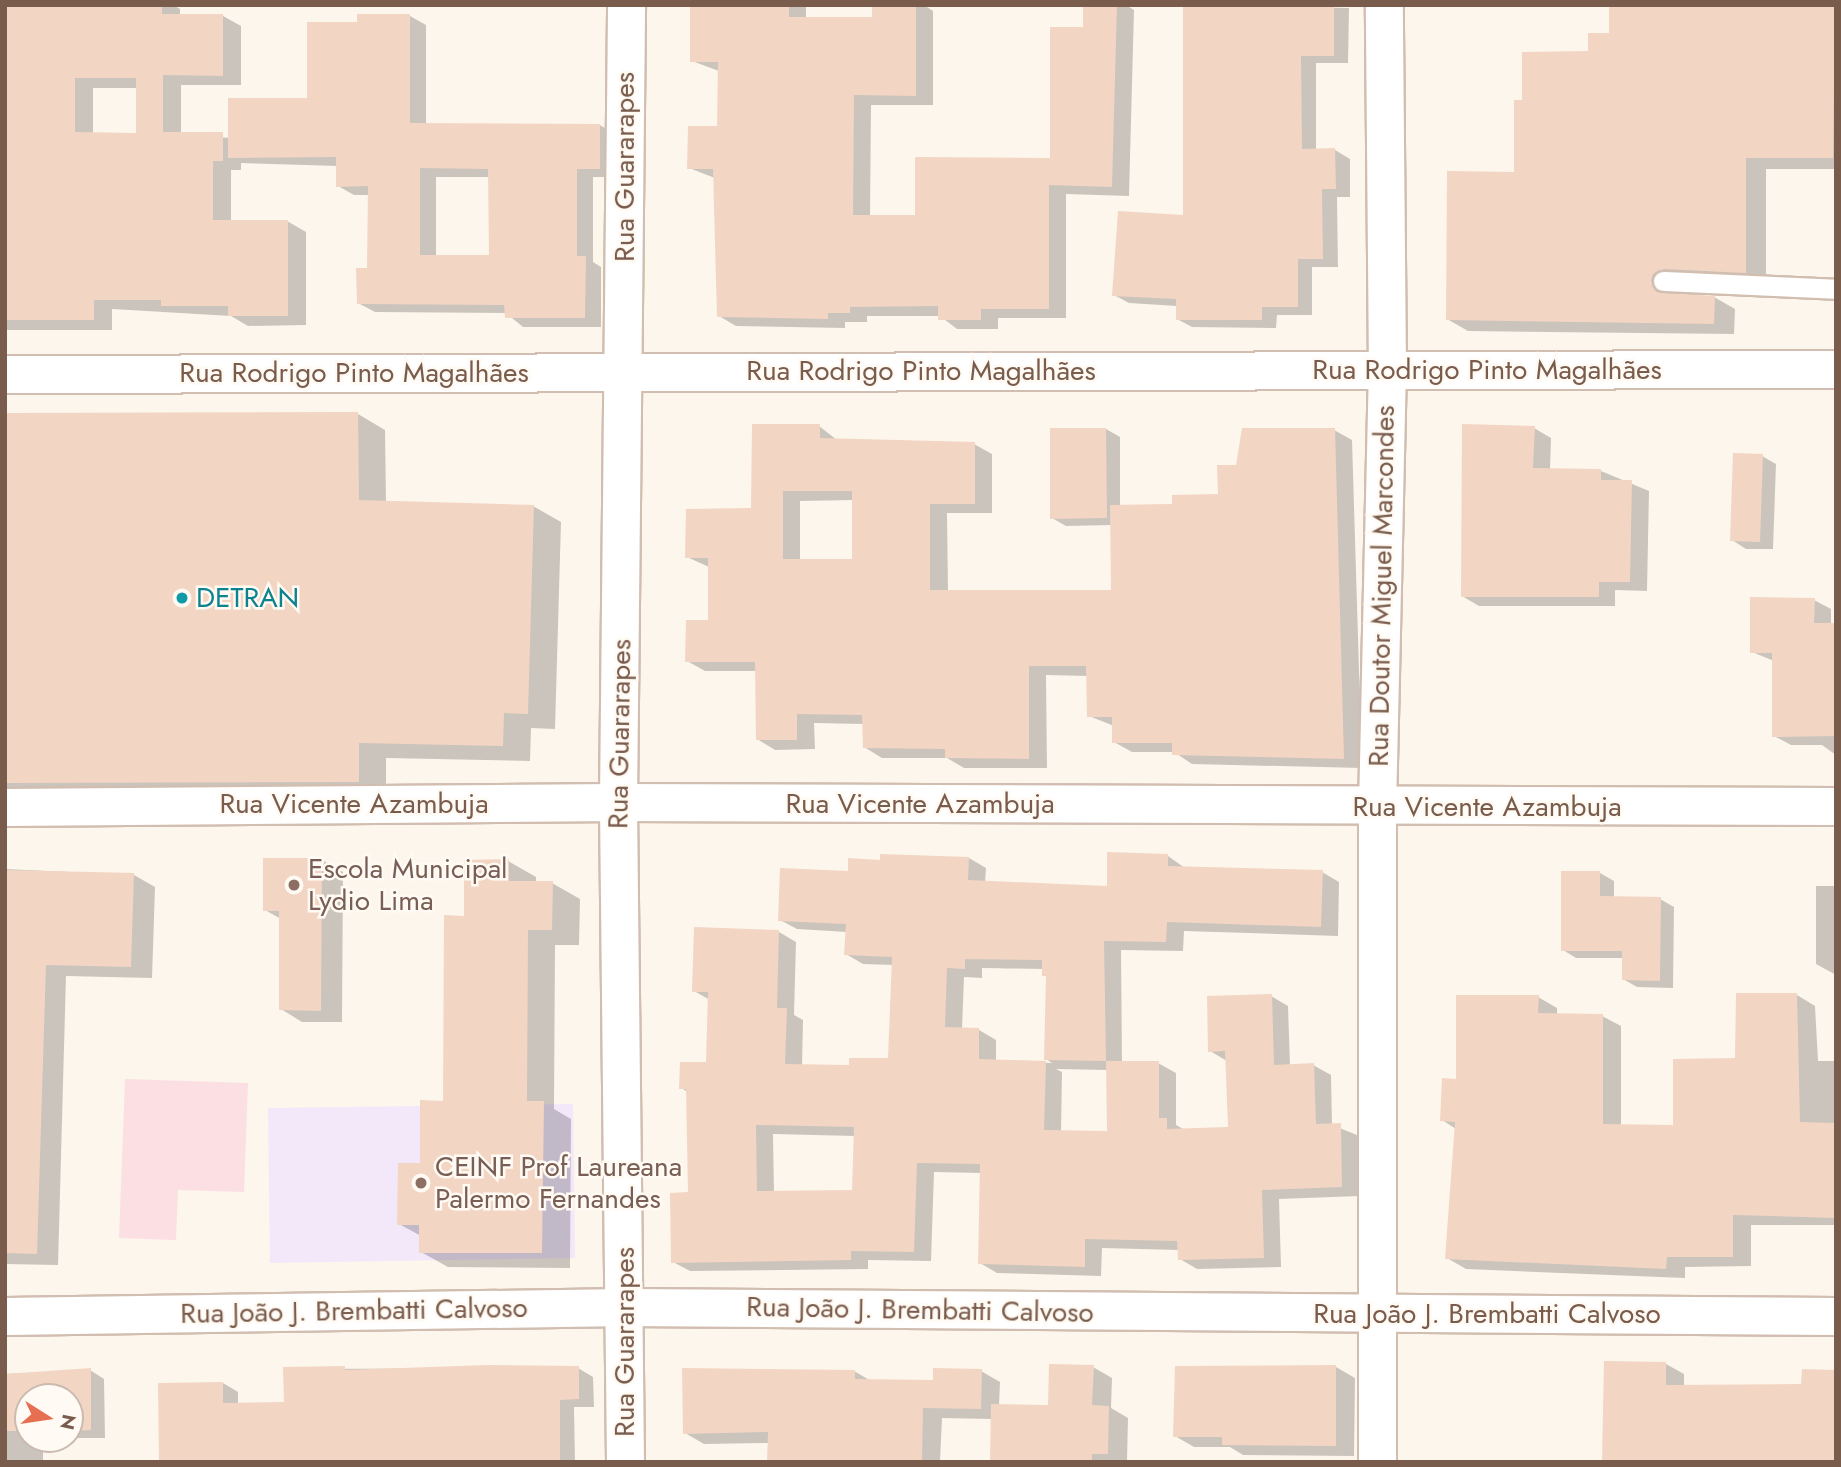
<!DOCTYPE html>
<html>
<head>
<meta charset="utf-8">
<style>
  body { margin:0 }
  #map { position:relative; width:1841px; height:1467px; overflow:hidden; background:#fdf6ec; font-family:Jost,sans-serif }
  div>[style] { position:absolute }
  .education>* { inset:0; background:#f3e8fa }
  .medical>* { inset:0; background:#fbdfe3 }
  .shadow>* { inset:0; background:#0003 }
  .building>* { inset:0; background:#f3d5c3 }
  .roads { filter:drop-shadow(2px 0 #d1beb0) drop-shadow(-2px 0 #d1beb0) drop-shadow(0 2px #d1beb0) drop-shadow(0 -2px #d1beb0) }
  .service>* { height:19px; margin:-9.5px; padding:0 9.5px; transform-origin:9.5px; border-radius:9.5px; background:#fff }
  .minor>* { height:37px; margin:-18.5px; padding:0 18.5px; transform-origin:18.5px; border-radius:18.5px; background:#fff }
  .dots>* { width:19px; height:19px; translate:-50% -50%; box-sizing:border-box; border:4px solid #fffaf3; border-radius:50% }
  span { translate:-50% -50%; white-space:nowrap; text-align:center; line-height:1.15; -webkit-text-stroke:5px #fffaf3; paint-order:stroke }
  .street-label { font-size:28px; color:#7a5c4d }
  .culture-label { font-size:28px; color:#0d838f }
  .left { translate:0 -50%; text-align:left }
  .education-label { font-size:28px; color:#785e54 }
  .frame { position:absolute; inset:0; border:7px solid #7a5c4d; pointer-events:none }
  .north { position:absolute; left:14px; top:1383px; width:70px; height:70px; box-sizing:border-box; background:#fffaf3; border:2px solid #cabbb1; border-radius:50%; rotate:102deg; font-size:19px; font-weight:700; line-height:28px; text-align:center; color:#7a5c4d }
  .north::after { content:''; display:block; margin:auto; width:24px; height:32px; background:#e76f51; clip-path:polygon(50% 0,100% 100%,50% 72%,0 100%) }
</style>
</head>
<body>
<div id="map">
  <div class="education">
    <div style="clip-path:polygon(573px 1104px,575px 1258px,270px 1263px,268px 1108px)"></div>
  </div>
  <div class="medical">
    <div style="clip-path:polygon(125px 1079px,248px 1083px,244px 1192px,178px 1190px,176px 1240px,119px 1238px)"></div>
  </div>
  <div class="shadow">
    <div style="clip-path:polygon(evenodd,5px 5px,173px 5px,180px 9px,180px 16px,223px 16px,241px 26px,241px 85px,181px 85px,181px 134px,230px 138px,309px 100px,358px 24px,410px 16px,426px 25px,426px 125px,600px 125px,616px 135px,616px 177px,593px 177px,593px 262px,601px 267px,601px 327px,523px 327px,506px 313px,375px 312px,358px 303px,369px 269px,370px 195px,354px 195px,338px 186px,338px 166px,241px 163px,241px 170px,231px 170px,231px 221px,287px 221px,306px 232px,306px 325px,248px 326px,231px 316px,112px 309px,112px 330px,5px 330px,5px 5px,93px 88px,137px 88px,137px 135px,93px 134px,93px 88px,5px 5px,436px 177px,490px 177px,490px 257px,436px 257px,436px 177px)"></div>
    <div style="clip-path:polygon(692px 5px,806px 5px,806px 19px,873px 19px,874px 5px,924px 5px,933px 11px,933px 105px,871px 105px,870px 216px,917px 217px,1052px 159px,1085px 29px,1085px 5px,1126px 5px,1134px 10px,1129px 196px,1066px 194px,1066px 318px,998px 318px,998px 329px,957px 329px,940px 316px,867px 316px,867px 322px,845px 322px,845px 328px,736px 326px,719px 316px,715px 178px,689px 168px,719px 127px,719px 71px,692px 61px)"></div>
    <div style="clip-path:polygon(1185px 5px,1349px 8px,1348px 63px,1316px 63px,1316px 150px,1335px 150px,1350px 159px,1350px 197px,1337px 197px,1338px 267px,1312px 267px,1312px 315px,1277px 315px,1276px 328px,1192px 327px,1177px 319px,1177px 306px,1129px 303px,1114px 295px,1185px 217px)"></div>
    <div style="clip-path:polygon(1611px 5px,1836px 5px,1836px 169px,1766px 169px,1766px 283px,1685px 280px,1670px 292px,1714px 297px,1735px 309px,1734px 334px,1468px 331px,1447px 319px,1516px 173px,1523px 102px,1611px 35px)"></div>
    <div style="clip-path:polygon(358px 414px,385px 430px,386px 503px,533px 506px,561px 522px,555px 729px,531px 728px,530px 761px,386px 758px,386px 797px,5px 798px,5px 415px)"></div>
    <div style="clip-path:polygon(evenodd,819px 426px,837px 440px,974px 444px,992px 454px,992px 513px,947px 513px,948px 592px,1113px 592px,1112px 525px,1066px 526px,1052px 518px,1106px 429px,1120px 437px,1120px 506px,1174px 505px,1219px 496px,1237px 466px,1334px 430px,1352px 440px,1362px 768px,1192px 764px,1174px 752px,1132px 752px,1114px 742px,1114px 726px,1089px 716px,1088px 676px,1046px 675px,1047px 768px,964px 768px,947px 758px,882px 758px,864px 747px,864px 724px,814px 723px,815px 749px,775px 750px,757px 739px,757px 671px,705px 671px,687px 661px,709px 622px,709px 567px,687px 557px,753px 510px,819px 426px,854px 500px,854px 561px,800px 561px,800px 501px,854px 500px)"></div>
    <div style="clip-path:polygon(1534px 428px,1551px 438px,1550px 470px,1601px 471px,1649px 491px,1647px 591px,1615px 590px,1615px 606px,1479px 606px,1462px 596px)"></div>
    <div style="clip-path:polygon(1762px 456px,1776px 464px,1773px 549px,1746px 549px,1732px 540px)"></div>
    <div style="clip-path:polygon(1814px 600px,1831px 609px,1831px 624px,1836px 624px,1836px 755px,1822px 745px,1791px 745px,1774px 736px,1774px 661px,1752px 652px)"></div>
    <div style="clip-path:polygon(evenodd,1168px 856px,1185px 868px,1322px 872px,1339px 882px,1338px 936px,1184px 931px,1183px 951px,1121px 950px,1122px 1063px,1158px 1063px,1176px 1073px,1176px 1125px,1185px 1130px,1230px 1129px,1227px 1061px,1210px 1051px,1271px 996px,1288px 1006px,1290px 1066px,1313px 1065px,1331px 1075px,1332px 1125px,1357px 1135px,1359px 1196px,1279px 1199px,1281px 1267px,1197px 1269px,1180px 1259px,1179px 1250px,1102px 1248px,1101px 1276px,997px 1273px,980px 1263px,982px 1173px,934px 1172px,931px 1261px,868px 1260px,868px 1269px,690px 1271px,673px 1262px,690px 1194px,688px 1092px,681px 1088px,708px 1064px,710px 1000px,694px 991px,779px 932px,796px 942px,794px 1015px,803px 1020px,802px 1066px,851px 1067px,890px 1060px,894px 965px,863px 964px,846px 954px,847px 932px,797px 929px,780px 920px,850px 873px,881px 861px,969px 858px,986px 868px,985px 883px,1109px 888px,1168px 856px,982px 968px,1044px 969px,1048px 977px,1046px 1059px,1052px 1063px,996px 1061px,996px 1040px,979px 1030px,962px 1029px,964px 977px,982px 978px,982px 968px,1168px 856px,1056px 1069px,1108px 1070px,1109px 1133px,1061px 1132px,1062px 1072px,1056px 1069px,1168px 856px,773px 1134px,855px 1136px,854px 1192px,774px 1193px,773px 1134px)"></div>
    <div style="clip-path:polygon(322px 860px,343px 872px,342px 1022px,302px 1022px,281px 1009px,281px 919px,265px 910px)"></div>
    <div style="clip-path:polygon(508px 861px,536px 877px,536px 883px,552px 883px,580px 899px,579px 945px,555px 945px,554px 1109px,571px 1119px,570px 1268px,448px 1267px,421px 1252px,421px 1236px,399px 1224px,445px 1102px,465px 917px)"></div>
    <div style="clip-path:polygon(5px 869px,134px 875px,155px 887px,152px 978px,66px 976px,58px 1265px,5px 1264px)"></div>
    <div style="clip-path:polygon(1600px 873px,1614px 881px,1614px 898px,1660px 899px,1674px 907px,1673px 988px,1637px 987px,1623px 979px,1623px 958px,1576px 958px,1563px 950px)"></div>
    <div style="clip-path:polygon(1816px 886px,1836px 886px,1836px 975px,1816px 964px)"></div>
    <div style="clip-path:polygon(1797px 995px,1815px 1006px,1818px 1061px,1836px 1061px,1836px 1225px,1751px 1225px,1751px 1266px,1685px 1267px,1685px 1278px,1466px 1269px,1447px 1258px,1456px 1129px,1442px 1120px,1458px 1081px,1538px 997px,1557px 1008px,1557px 1015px,1602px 1016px,1621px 1026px,1621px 1126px,1675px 1127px)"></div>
    <div style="clip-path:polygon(1666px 1364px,1684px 1374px,1684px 1386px,1803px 1386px,1604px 1462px)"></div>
    <div style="clip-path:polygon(1093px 1367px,1112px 1378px,1111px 1408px,1128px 1418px,1127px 1462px,991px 1462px,992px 1419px,942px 1418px,940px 1462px,769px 1462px,769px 1443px,704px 1444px,685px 1433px,854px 1371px,871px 1381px,935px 1382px,981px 1371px,1000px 1382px,999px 1406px,1050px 1407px)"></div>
    <div style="clip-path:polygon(1336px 1367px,1355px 1378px,1354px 1456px,1243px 1455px,1230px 1447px,1194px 1447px,1175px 1436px)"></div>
    <div style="clip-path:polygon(578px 1368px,593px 1377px,594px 1407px,574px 1407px,575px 1462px,161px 1462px,223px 1383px,238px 1392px,238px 1405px,285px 1404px,285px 1369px)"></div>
    <div style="clip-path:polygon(90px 1370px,104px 1379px,105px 1438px,70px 1438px,70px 1397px,28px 1397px,28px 1439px,43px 1439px,43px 1462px,5px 1462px,5px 1374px)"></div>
  </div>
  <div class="building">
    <div style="clip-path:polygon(evenodd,5px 5px,162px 5px,162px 14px,223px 14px,223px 76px,163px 75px,163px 132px,223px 132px,223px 161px,213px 161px,213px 220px,288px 220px,288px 316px,228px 316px,228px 306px,161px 306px,161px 300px,94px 300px,94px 320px,5px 320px,5px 5px,75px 78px,136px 78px,136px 133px,75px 132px,75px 78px)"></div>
    <div style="clip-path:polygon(690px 5px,789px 5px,789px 17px,872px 17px,872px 5px,916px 5px,916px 96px,854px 95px,853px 215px,915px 215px,915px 157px,1050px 158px,1050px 27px,1083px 27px,1083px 5px,1117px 5px,1112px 187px,1049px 185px,1049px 309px,981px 309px,981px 320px,938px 320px,938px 306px,850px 307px,850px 313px,828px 313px,828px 319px,717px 317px,713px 169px,687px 169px,688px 126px,717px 126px,718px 62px,690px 62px)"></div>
    <div style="clip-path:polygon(1183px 5px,1334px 5px,1334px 56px,1301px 56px,1302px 149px,1335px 148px,1336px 189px,1322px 189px,1323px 259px,1298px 259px,1298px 307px,1262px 307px,1262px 320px,1176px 320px,1176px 299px,1112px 296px,1118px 211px,1183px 215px)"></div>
    <div style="clip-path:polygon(1609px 5px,1835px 5px,1833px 158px,1746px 158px,1746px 273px,1664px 269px,1653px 274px,1651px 281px,1657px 292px,1715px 296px,1714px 324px,1446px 320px,1447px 171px,1514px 172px,1514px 100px,1522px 100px,1522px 52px,1588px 51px,1588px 33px,1609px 33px)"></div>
    <div style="clip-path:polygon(evenodd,357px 14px,410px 14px,410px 123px,600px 124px,600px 169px,577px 169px,577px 256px,586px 256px,585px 318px,505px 318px,504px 305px,357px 304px,356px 268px,367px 268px,368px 186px,336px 187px,336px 157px,228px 158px,228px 98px,307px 98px,307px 22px,357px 22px,357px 14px,420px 168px,488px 169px,489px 255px,420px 255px,420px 168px)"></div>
    <div style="clip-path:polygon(358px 412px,359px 500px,534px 505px,528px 714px,504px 713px,503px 746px,359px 743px,359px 782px,5px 783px,5px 413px)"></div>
    <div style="clip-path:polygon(evenodd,752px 424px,820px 424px,820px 438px,975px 442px,975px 504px,930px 504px,930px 590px,1111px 590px,1110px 505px,1172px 504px,1172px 495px,1218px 494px,1217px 465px,1236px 465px,1242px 428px,1335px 428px,1344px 759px,1172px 755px,1172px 743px,1112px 743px,1112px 717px,1087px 717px,1086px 666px,1029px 666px,1029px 759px,945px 758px,945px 749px,863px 748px,862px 715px,797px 714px,797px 740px,756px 740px,755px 662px,685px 662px,686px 620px,708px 620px,708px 558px,685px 558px,686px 509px,751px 508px,752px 424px,783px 491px,852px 491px,852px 559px,783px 559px,783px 491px)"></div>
    <div style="clip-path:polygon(1462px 424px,1535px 426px,1533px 468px,1601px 469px,1601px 480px,1632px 480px,1630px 582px,1599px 582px,1599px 597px,1461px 597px)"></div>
    <div style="clip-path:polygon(1050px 428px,1106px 428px,1107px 518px,1050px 519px)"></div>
    <div style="clip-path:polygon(1733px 453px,1763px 454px,1760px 542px,1730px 541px)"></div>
    <div style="clip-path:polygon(1750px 597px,1815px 598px,1814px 623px,1836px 623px,1836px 736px,1772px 737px,1772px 653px,1750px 653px)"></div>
    <div style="clip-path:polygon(evenodd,1107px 852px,1168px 854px,1168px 866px,1323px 870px,1321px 927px,1167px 922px,1166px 942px,1104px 941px,1106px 1061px,1044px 1060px,1046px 976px,1042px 976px,1042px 960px,965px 959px,965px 969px,947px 968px,945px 1027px,979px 1028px,979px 1059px,1046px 1061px,1044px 1130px,1107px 1131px,1106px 1061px,1159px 1061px,1159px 1118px,1167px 1118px,1167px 1129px,1228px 1127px,1225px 1051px,1208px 1052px,1207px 996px,1272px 994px,1274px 1065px,1314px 1063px,1316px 1124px,1341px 1123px,1342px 1187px,1262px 1190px,1264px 1258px,1178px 1260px,1177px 1241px,1085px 1239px,1085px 1267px,978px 1264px,980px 1164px,917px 1163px,914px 1252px,851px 1251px,851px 1260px,671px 1263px,670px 1193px,688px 1192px,686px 1089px,679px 1089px,680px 1062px,706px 1062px,708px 992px,692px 992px,694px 927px,779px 930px,777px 1008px,787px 1008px,785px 1064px,849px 1065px,849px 1058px,888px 1058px,892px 957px,844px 955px,846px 924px,778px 921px,780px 868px,848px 871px,848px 858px,880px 860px,880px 854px,969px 857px,968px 880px,1107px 886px,1107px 852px,756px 1125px,854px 1127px,852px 1190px,757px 1191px,756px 1125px)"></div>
    <div style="clip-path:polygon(263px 858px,322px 858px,321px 1011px,279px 1010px,279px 911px,263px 911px)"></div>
    <div style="clip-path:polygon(509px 859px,509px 881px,553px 881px,552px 930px,528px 930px,527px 1101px,544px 1101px,542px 1253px,419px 1253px,419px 1225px,397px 1225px,398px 1163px,420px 1163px,420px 1100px,443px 1101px,444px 915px,464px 916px,464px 860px)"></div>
    <div style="clip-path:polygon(5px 870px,134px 873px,131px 967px,46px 965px,37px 1254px,5px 1253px)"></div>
    <div style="clip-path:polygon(1561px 871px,1600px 871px,1600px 896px,1661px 897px,1660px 981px,1622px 980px,1622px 951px,1561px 951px)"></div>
    <div style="clip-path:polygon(1736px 993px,1797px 993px,1800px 1122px,1836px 1123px,1836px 1218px,1733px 1215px,1733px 1257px,1667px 1257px,1666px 1269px,1445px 1259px,1455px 1122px,1440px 1121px,1442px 1078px,1456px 1079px,1456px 995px,1539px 995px,1538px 1013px,1603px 1014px,1603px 1124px,1673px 1125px,1673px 1059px,1735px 1058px)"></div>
    <div style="clip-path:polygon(1604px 1361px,1666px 1362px,1666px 1385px,1801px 1384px,1802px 1369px,1836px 1370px,1836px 1462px,1602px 1462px)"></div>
    <div style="clip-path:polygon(1049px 1364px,1094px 1365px,1092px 1405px,1109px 1406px,1108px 1454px,1092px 1454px,1092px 1462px,990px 1462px,991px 1404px,1048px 1405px)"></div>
    <div style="clip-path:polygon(488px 1365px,579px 1366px,579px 1399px,560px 1400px,560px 1462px,159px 1462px,158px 1383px,223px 1382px,223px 1403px,284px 1402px,283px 1367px,345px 1366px,345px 1370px)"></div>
    <div style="clip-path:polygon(1336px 1365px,1336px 1446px,1222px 1445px,1222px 1437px,1173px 1437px,1175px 1366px)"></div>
    <div style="clip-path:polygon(91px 1368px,91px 1430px,70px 1431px,70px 1397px,28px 1397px,28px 1431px,5px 1431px,5px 1374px)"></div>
    <div style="clip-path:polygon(682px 1368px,855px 1370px,855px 1379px,933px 1380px,933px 1368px,982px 1369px,981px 1409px,923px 1408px,922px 1462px,767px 1462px,768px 1432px,683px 1434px)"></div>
  </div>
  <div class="roads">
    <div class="service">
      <div style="left:1663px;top:281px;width:173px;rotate:2.6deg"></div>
    </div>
    <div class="minor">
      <div style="left:5px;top:374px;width:1831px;rotate:-0.16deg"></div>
      <div style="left:5px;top:807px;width:613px;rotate:-0.47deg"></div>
      <div style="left:618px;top:802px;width:1218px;rotate:0.19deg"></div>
      <div style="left:5px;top:1316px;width:621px;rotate:-0.83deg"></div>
      <div style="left:626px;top:1307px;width:1210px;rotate:0.43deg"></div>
      <div style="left:625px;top:1462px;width:660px;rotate:-90.61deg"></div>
      <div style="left:618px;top:802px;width:797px;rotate:-89.42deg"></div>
      <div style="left:1377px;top:1462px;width:655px;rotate:-90deg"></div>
      <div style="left:1377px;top:807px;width:436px;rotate:-88.7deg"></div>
      <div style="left:1387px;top:371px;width:366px;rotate:-90.5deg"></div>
    </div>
  </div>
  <div class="dots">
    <div style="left:182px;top:598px;background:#0f9aa8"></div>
    <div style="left:294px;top:885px;background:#8d6e63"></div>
    <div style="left:421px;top:1183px;background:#8d6e63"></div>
  </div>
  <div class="street-label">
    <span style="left:625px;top:167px;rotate:-90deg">Rua Guararapes</span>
    <span style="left:1487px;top:370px">Rua Rodrigo Pinto Magalhães</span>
    <span style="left:921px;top:371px">Rua Rodrigo Pinto Magalhães</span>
    <span style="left:354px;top:373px">Rua Rodrigo Pinto Magalhães</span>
    <span style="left:1382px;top:586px;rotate:-89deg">Rua Doutor Miguel Marcondes</span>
    <span style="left:620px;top:734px;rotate:-89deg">Rua Guararapes</span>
    <span style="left:354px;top:804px">Rua Vicente Azambuja</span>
    <span style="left:920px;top:804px">Rua Vicente Azambuja</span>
    <span style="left:1487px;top:807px">Rua Vicente Azambuja</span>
    <span style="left:920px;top:1310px;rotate:1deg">Rua João J. Brembatti Calvoso</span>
    <span style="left:354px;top:1311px;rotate:-1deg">Rua João J. Brembatti Calvoso</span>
    <span style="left:1487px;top:1314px">Rua João J. Brembatti Calvoso</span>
    <span style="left:625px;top:1342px;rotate:-90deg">Rua Guararapes</span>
  </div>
  <div class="culture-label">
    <span class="left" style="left:196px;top:598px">DETRAN</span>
  </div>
  <div class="education-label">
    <span class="left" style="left:308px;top:885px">Escola Municipal<br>Lydio Lima</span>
    <span class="left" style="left:435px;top:1183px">CEINF Prof Laureana<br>Palermo Fernandes</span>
  </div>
  <div class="frame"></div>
  <div class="north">N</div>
</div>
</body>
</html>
